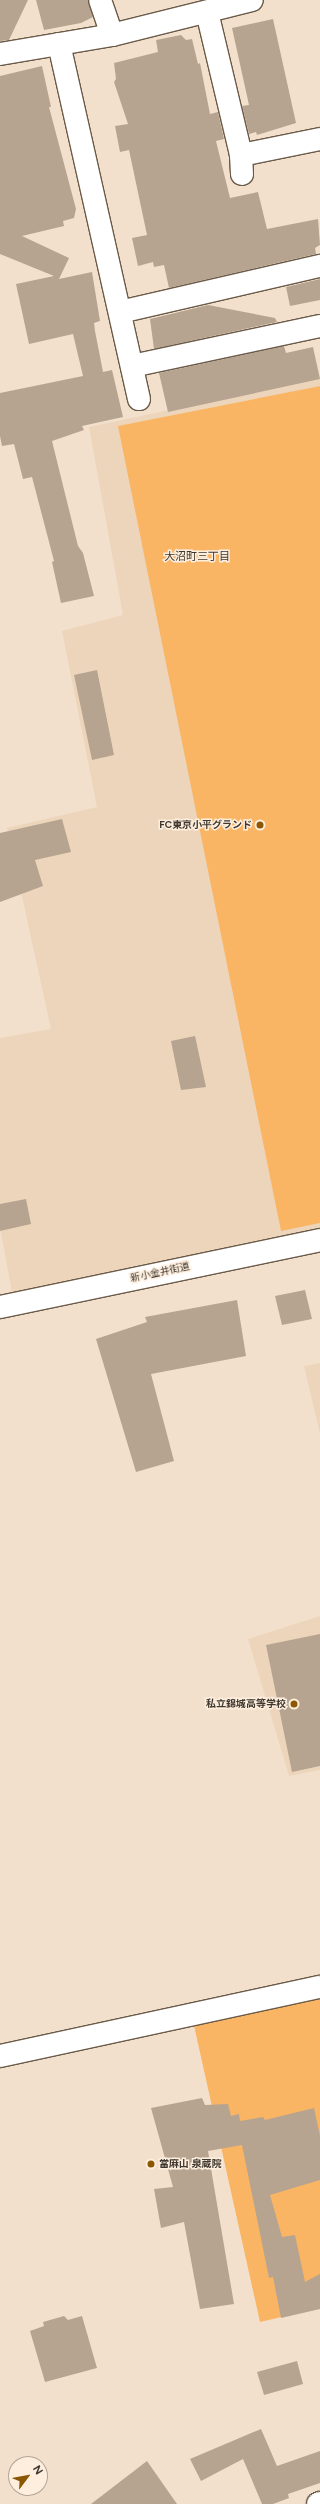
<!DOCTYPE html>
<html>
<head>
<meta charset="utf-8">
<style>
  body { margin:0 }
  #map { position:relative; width:320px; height:2504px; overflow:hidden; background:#f3e0cc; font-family:Figtree,"Noto Sans JP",sans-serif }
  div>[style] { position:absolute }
  .built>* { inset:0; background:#edd5bb }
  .green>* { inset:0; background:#f9b563 }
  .building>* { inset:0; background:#b6a490 }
  .roads { filter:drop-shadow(1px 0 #6a5a48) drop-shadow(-1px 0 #6a5a48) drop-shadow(0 1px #6a5a48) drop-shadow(0 -1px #6a5a48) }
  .street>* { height:22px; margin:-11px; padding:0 11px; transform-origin:11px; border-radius:11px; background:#fff }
  .secondary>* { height:22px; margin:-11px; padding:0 11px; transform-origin:11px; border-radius:11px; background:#fff }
  .dots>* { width:11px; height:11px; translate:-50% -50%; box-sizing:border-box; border:2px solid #feeede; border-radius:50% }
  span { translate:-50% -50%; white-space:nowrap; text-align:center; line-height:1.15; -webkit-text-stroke:3px #feeede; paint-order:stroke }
  .poi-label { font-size:10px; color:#3f382f; font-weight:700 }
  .right { translate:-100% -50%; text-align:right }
  .left { translate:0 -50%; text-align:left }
  .street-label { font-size:10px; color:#3f382f }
  .neighbourhood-label { font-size:11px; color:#3f382f }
  .north { position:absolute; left:8px; top:2456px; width:40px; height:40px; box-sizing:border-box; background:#feeede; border:1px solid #b2a598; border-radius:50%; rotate:58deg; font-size:11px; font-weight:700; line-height:16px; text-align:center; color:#3f382f }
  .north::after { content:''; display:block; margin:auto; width:14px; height:18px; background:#8b5703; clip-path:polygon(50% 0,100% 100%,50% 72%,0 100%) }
</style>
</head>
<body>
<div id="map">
  <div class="built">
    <div style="clip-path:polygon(320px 378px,320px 386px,119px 426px,281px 1230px,320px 1223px,320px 1240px,14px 1303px,0 1228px,0 1038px,51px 1029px,7px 828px,97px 807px,62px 631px,123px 615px,89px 427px)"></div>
    <div style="clip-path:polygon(320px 1363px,320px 1434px,304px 1366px)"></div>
    <div style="clip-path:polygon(320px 1616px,320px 1770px,289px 1776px,248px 1639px)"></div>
  </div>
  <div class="green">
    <div style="clip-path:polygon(320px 386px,320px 1223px,281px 1231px,118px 426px)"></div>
    <div style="clip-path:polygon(320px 1993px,320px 2308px,260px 2322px,193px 2021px)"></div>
  </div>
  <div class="building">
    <div style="clip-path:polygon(0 0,28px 0,9px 40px,0 41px)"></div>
    <div style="clip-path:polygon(36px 0,88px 0,93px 17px,81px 23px,44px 30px)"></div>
    <div style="clip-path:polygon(273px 19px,296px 123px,257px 135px,256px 132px,249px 134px,242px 106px,249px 105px,232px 28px)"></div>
    <div style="clip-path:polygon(181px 35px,186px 40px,192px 39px,198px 64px,200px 63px,210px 114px,218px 112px,224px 139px,216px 141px,230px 198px,258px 192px,267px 229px,318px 219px,320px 245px,315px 248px,316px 254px,169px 288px,164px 265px,154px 267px,153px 262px,138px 266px,132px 238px,147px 235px,129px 150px,120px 152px,115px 126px,128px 124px,114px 82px,116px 79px,114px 63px,158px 52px,156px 40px)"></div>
    <div style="clip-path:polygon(42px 66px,51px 107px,49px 107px,76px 209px,74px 218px,63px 221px,64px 226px,22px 236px,69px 258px,59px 279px,92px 272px,100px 321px,94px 323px,95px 331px,103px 372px,112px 370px,123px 417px,82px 426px,84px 430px,52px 441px,78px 546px,83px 553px,94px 596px,61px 603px,52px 562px,54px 561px,32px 477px,23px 479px,14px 444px,2px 446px,0 436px,0 393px,83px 376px,73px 334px,29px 344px,16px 284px,54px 276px,0 254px,0 76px)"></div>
    <div style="clip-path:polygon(320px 279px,320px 300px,290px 306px,286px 287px)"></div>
    <div style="clip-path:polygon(208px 305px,275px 318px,277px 322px,154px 349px,150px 319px)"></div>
    <div style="clip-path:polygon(284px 346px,286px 353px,313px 347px,320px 379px,168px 412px,159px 373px)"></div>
    <div style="clip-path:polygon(97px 670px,114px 755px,92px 760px,74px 675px)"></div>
    <div style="clip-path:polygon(62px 819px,71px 852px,35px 860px,43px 886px,0 902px,0 833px)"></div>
    <div style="clip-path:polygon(195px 1036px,206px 1087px,181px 1090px,171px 1041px)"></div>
    <div style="clip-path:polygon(26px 1199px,31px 1224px,0 1231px,0 1204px)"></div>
    <div style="clip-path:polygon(305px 1290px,312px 1319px,282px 1325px,275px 1296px)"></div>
    <div style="clip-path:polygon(237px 1300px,246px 1356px,151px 1374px,174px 1461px,136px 1472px,96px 1339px,147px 1322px,145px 1317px)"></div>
    <div style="clip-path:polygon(320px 1634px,320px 1766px,292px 1772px,266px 1645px)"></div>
    <div style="clip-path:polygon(202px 2098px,205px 2105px,228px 2104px,231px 2116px,239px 2114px,240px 2121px,263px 2117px,265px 2120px,314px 2108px,320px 2136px,320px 2180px,270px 2195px,282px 2237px,295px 2235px,305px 2282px,320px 2274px,320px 2309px,281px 2318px,273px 2277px,269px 2278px,242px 2145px,208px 2151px,234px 2304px,200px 2309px,184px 2222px,161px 2228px,154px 2189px,173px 2187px,151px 2108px)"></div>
    <div style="clip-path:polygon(64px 2316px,68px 2320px,82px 2316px,97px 2368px,45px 2382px,30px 2331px,44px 2326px,43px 2322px)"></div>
    <div style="clip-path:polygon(297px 2361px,303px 2384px,264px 2395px,257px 2372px)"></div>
    <div style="clip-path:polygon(261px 2429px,277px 2466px,320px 2451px,320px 2483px,288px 2494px,289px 2498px,273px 2504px,262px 2504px,243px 2459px,201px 2481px,190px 2459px)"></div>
    <div style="clip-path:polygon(147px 2461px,177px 2504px,91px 2504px)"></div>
  </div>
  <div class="roads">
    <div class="street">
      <div style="left:100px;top:0;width:37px;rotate:71deg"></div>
      <div style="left:207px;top:12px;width:147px;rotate:76.6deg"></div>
      <div style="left:241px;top:155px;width:19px;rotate:87deg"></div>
      <div style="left:59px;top:44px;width:364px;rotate:77.3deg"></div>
      <div style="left:0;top:54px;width:114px;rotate:-9.6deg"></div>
      <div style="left:112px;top:35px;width:144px;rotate:-14deg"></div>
      <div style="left:241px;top:155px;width:81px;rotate:-11.4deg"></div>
      <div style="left:120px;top:312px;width:205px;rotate:-13deg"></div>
      <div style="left:132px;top:366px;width:192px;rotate:-12deg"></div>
      <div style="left:0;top:2056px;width:327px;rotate:-12.2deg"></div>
      <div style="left:318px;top:2504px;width:2px;rotate:-27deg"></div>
    </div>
    <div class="secondary">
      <div style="left:0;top:1307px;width:327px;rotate:-11.8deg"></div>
    </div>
  </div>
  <div class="dots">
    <div style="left:260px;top:825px;background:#8b5703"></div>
    <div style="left:294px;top:1704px;background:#8b5703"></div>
    <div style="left:151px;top:2164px;background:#8b5703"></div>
  </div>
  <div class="poi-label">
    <span class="right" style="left:252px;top:825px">FC東京小平グランド</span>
    <span class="right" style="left:286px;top:1704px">私立錦城高等学校</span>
    <span class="left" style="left:159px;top:2164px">當麻山 泉蔵院</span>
  </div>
  <div class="street-label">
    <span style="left:160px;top:1272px;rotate:-12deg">新小金井街道</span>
  </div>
  <div class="neighbourhood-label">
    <span style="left:197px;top:557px">大沼町三丁目</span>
  </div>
  <div class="north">N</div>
</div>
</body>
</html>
